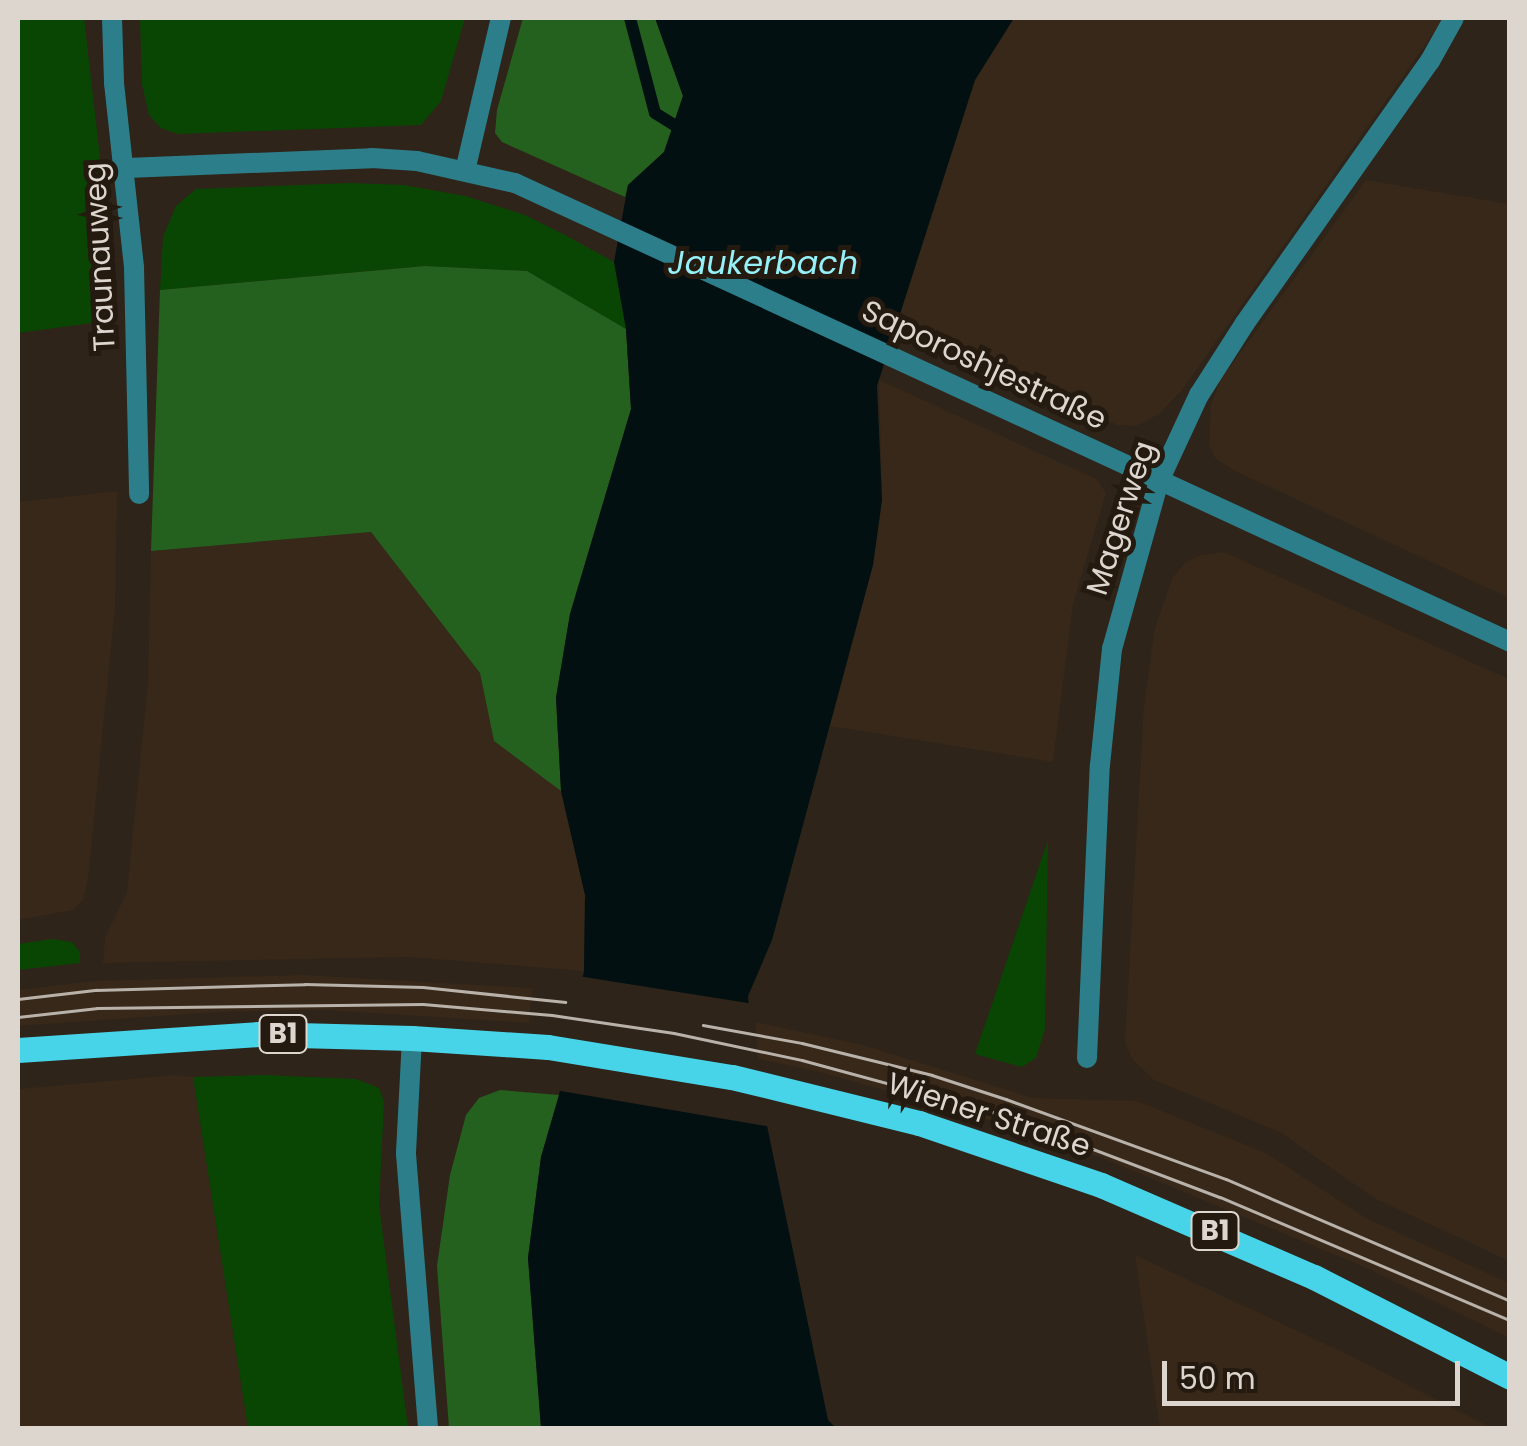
<!DOCTYPE html>
<html>
<head>
<meta charset="utf-8">
<style>
  body { margin:0 }
  #map { position:relative; width:1527px; height:1446px; overflow:hidden; background:#2e241a; font-family:Poppins,sans-serif }
  div>[style] { position:absolute }
  .built>* { inset:0; background:#372819 }
  .green>* { inset:0; background:#0a4603 }
  .forest>* { inset:0; background:#25611e }
  .water>* { inset:0; background:#021011 }
  .pier>* { inset:0; background:#2e241a }
  .stream>* { height:12px; margin:-6px; padding:0 6px; transform-origin:6px; border-radius:6px; background:#021011 }
  .street>* { height:20px; margin:-10px; padding:0 10px; transform-origin:10px; border-radius:10px; background:#2c7f8a }
  .primary>* { height:25px; margin:-12.5px; padding:0 12.5px; transform-origin:12.5px; border-radius:12.5px; background:#47d4e8 }
  .tram>* { height:2.5px; margin:-1.25px; padding:0 1.25px; transform-origin:1.25px; border-radius:1.25px; background:#b9b2aa }
  span { translate:-50% -50%; white-space:nowrap; text-align:center; line-height:1.15; -webkit-text-stroke:10px #241a10; paint-order:stroke }
  .shield-label span { padding:2px 8px; background:#241a10; border:2px solid; border-radius:8px; -webkit-text-stroke-width:0 }
  .shield-label { font-size:28px; color:#ddd6cf; font-weight:700 }
  .street-label { font-size:30px; color:#ddd6cf }
  .water-label { font-size:32px; color:#95f1f7; font-style:italic }
  .frame { position:absolute; inset:0; border:20px solid #ddd6cf; pointer-events:none }
  .scale { position:absolute; left:1162px; top:1361px; width:298px; height:45px; box-sizing:border-box; border:5px solid #ddd6cf; border-top:0; padding-left:12px; font-size:30px; line-height:35px; white-space:nowrap; color:#ddd6cf; -webkit-text-stroke:8px #241a10; paint-order:stroke }
</style>
</head>
<body>
<div id="map">
  <div class="built">
    <div style="clip-path:polygon(1014px 18px,1444px 18px,1182px 390px,1159px 414px,1136px 426px,1117px 425px,897px 321px,975px 80px)"></div>
    <div style="clip-path:polygon(1366px 180px,1509px 204px,1509px 598px,1235px 471px,1216px 459px,1209px 445px,1211px 404px,1221px 379px)"></div>
    <div style="clip-path:polygon(879px 380px,1096px 479px,1106px 493px,1073px 604px,1053px 762px,830px 726px,873px 565px,882px 500px)"></div>
    <div style="clip-path:polygon(117px 491px,115px 608px,88px 880px,83px 900px,73px 910px,18px 920px,18px 502px)"></div>
    <div style="clip-path:polygon(371px 532px,480px 673px,494px 741px,561px 791px,585px 895px,584px 971px,409px 957px,103px 963px,105px 937px,127px 892px,148px 682px,151px 551px)"></div>
    <div style="clip-path:polygon(1223px 552px,1509px 679px,1509px 1261px,1374px 1198px,1280px 1132px,1154px 1080px,1132px 1059px,1125px 1041px,1144px 706px,1155px 627px,1173px 577px,1185px 563px,1201px 555px)"></div>
    <div style="clip-path:polygon(304px 975px,532px 988px,529px 1023px,325px 1010px,217px 1012px,18px 1026px,18px 990px,94px 981px)"></div>
    <div style="clip-path:polygon(750px 1021px,863px 1045px,1033px 1098px,1137px 1101px,1266px 1153px,1366px 1218px,1509px 1283px,1509px 1338px,1369px 1269px,1107px 1160px,1015px 1127px,816px 1071px,753px 1058px)"></div>
    <div style="clip-path:polygon(176px 1075px,193px 1077px,248px 1428px,18px 1428px,18px 1089px)"></div>
    <div style="clip-path:polygon(1135px 1255px,1353px 1357px,1492px 1428px,1160px 1428px)"></div>
  </div>
  <div class="green">
    <div style="clip-path:polygon(18px 18px,84px 18px,115px 288px,109px 310px,92px 323px,18px 333px)"></div>
    <div style="clip-path:polygon(140px 18px,465px 18px,441px 101px,421px 125px,178px 134px,161px 128px,149px 115px,142px 84px)"></div>
    <div style="clip-path:polygon(350px 183px,404px 185px,465px 196px,525px 215px,565px 235px,614px 262px,626px 329px,527px 271px,424px 266px,160px 290px,163px 237px,176px 206px,196px 189px)"></div>
    <div style="clip-path:polygon(1048px 840px,1045px 1029px,1036px 1058px,1022px 1067px,975px 1054px)"></div>
    <div style="clip-path:polygon(52px 939px,72px 942px,80px 952px,80px 963px,18px 970px,18px 944px)"></div>
    <div style="clip-path:polygon(262px 1075px,356px 1079px,379px 1088px,384px 1102px,379px 1205px,408px 1428px,248px 1428px,193px 1077px)"></div>
  </div>
  <div class="forest">
    <div style="clip-path:polygon(523px 18px,655px 18px,683px 96px,664px 152px,628px 185px,625px 197px,502px 142px,495px 133px,497px 110px)"></div>
    <div style="clip-path:polygon(425px 266px,527px 271px,626px 329px,631px 409px,570px 614px,556px 697px,561px 791px,494px 741px,480px 673px,371px 532px,151px 551px,160px 290px)"></div>
    <div style="clip-path:polygon(500px 1090px,559px 1095px,541px 1157px,528px 1258px,541px 1428px,449px 1428px,437px 1266px,450px 1175px,466px 1115px,479px 1098px)"></div>
  </div>
  <div class="water">
    <div style="clip-path:polygon(655px 18px,1014px 18px,975px 80px,877px 386px,882px 500px,873px 565px,772px 940px,748px 996px,753px 1058px,828px 1420px,836px 1428px,541px 1428px,528px 1258px,541px 1157px,559px 1095px,584px 971px,585px 895px,561px 791px,556px 698px,570px 614px,631px 409px,626px 329px,614px 262px,628px 185px,664px 152px,683px 96px)"></div>
  </div>
  <div class="pier">
    <div style="clip-path:polygon(578px 976px,754px 1004px,758px 1058px,772px 1127px,555px 1090px)"></div>
  </div>
  <div class="stream">
    <div style="left:630px;top:18px;width:98px;rotate:75.3deg"></div>
    <div style="left:655px;top:113px;width:39px;rotate:32deg"></div>
  </div>
  <div class="street">
    <div style="left:112px;top:18px;width:65px;rotate:88.2deg"></div>
    <div style="left:114px;top:83px;width:186px;rotate:83.8deg"></div>
    <div style="left:134px;top:268px;width:226px;rotate:88.7deg"></div>
    <div style="left:127px;top:168px;width:245px;rotate:-2.3deg"></div>
    <div style="left:372px;top:158px;width:45px;rotate:3.8deg"></div>
    <div style="left:417px;top:161px;width:100px;rotate:12.7deg"></div>
    <div style="left:515px;top:183px;width:1096px;rotate:24.76deg"></div>
    <div style="left:465px;top:171px;width:157px;rotate:-76.8deg"></div>
    <div style="left:412px;top:1038px;width:116px;rotate:93deg"></div>
    <div style="left:406px;top:1154px;width:275px;rotate:85.4deg"></div>
    <div style="left:1087px;top:1058px;width:293px;rotate:-87.5deg"></div>
    <div style="left:1100px;top:765px;width:117px;rotate:-84.1deg"></div>
    <div style="left:1112px;top:649px;width:174px;rotate:-74.4deg"></div>
    <div style="left:1159px;top:481px;width:95px;rotate:-65.1deg"></div>
    <div style="left:1199px;top:395px;width:85px;rotate:-57.4deg"></div>
    <div style="left:1245px;top:323px;width:321px;rotate:-54.8deg"></div>
    <div style="left:1430px;top:61px;width:49px;rotate:-60.8deg"></div>
  </div>
  <div class="primary">
    <div style="left:18px;top:1050px;width:241px;rotate:-3.8deg"></div>
    <div style="left:258px;top:1034px;width:154px;rotate:1.5deg"></div>
    <div style="left:412px;top:1038px;width:136px;rotate:3.8deg"></div>
    <div style="left:548px;top:1047px;width:186px;rotate:9.3deg"></div>
    <div style="left:732px;top:1077px;width:193px;rotate:13.8deg"></div>
    <div style="left:919px;top:1123px;width:192px;rotate:18.8deg"></div>
    <div style="left:1101px;top:1185px;width:232px;rotate:23.4deg"></div>
    <div style="left:1314px;top:1277px;width:220px;rotate:27deg"></div>
  </div>
  <div class="tram">
    <div style="left:18px;top:999px;width:79px;rotate:-6.6deg"></div>
    <div style="left:96px;top:990px;width:209px;rotate:-1.6deg"></div>
    <div style="left:305px;top:984px;width:118px;rotate:1.5deg"></div>
    <div style="left:423px;top:987px;width:143px;rotate:6deg"></div>
    <div style="left:18px;top:1017px;width:80px;rotate:-6.5deg"></div>
    <div style="left:97px;top:1008px;width:326px;rotate:-0.7deg"></div>
    <div style="left:423px;top:1004px;width:129px;rotate:4.9deg"></div>
    <div style="left:552px;top:1015px;width:123px;rotate:8.4deg"></div>
    <div style="left:674px;top:1033px;width:131px;rotate:11.9deg"></div>
    <div style="left:802px;top:1060px;width:206px;rotate:15.2deg"></div>
    <div style="left:1001px;top:1114px;width:234px;rotate:20.8deg"></div>
    <div style="left:1220px;top:1197px;width:315px;rotate:23deg"></div>
    <div style="left:703px;top:1025px;width:101px;rotate:10.3deg"></div>
    <div style="left:802px;top:1043px;width:134px;rotate:13.8deg"></div>
    <div style="left:932px;top:1075px;width:78px;rotate:18deg"></div>
    <div style="left:1006px;top:1099px;width:234px;rotate:20deg"></div>
    <div style="left:1226px;top:1179px;width:309px;rotate:23.2deg"></div>
  </div>
  <div class="shield-label">
    <span style="left:283px;top:1034px">B1</span>
    <span style="left:1215px;top:1231px">B1</span>
  </div>
  <div class="street-label">
    <span style="left:100px;top:257px;rotate:-93deg">Traunauweg</span>
    <span style="left:984px;top:365px;rotate:25deg">Saporoshjestraße</span>
    <span style="left:1121px;top:518px;rotate:-72deg">Magerweg</span>
    <span style="left:989px;top:1115px;rotate:18deg">Wiener Straße</span>
  </div>
  <div class="water-label">
    <span style="left:763px;top:263px">Jaukerbach</span>
  </div>
  <div class="frame"></div>
  <div class="scale">50 m</div>
</div>
</body>
</html>
